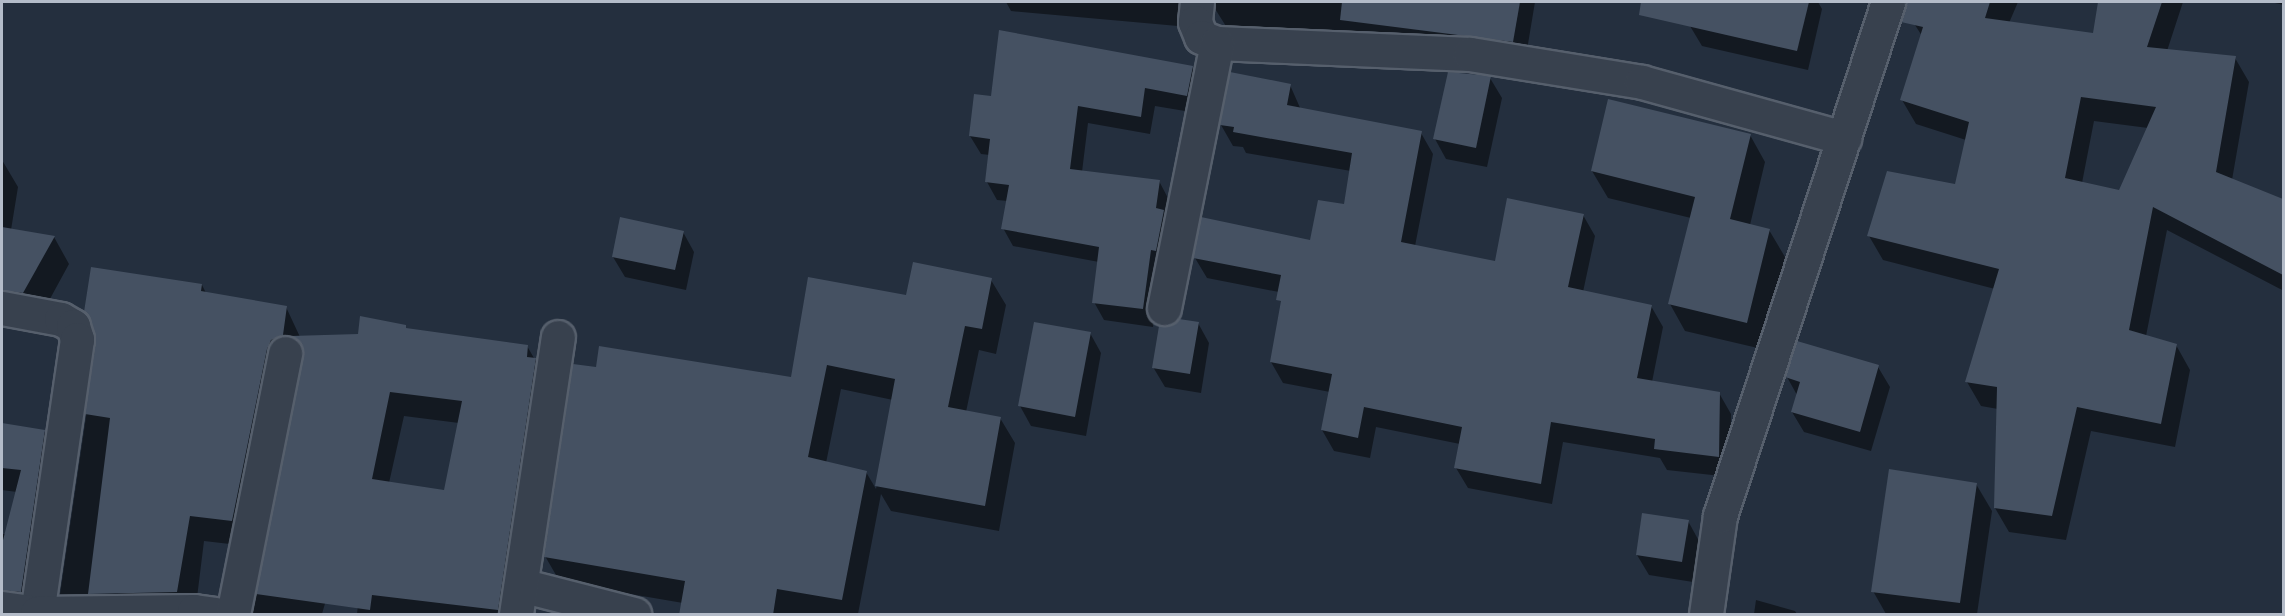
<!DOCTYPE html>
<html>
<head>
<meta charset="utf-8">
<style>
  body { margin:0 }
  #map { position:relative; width:2285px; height:616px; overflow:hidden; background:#242f3e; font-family:Roboto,sans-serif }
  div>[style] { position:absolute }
  .shadow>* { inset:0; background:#0007 }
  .building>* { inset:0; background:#455162 }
  .roads { filter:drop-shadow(2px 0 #565f6c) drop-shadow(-2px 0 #565f6c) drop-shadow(0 2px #565f6c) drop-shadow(0 -2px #565f6c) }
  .street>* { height:33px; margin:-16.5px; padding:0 16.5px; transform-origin:16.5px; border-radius:16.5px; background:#38414e }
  span { translate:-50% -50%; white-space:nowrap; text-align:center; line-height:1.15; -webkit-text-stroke:4.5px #1d2633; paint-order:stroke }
  .frame { position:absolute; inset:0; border:3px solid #b4bcc9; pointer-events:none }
</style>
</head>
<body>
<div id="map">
  <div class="shadow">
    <div style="clip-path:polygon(1006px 2px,1535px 2px,1525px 62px,1229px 31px,1212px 4px,1189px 27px,1011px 11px)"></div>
    <div style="clip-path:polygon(1696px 2px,1818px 2px,1822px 9px,1808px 70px,1702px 46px,1690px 26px)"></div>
    <div style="clip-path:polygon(evenodd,1921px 2px,2018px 2px,2009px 23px,2094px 35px,2100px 2px,2183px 2px,2167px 51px,2235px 58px,2249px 82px,2232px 180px,2284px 201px,2284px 291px,2167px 230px,2146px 336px,2176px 345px,2190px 370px,2175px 447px,2091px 431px,2066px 540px,2009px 532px,1995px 508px,1998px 409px,1981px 406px,1967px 382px,1995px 289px,1883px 260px,1869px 236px,1956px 186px,1966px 140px,1916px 124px,1902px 100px,1922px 36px,1915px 25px,1921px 2px,2094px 121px,2148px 128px,2120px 191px,2082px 183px,2094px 121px)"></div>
    <div style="clip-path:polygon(2274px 2px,2284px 2px,2284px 5px,2275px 3px)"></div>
    <div style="clip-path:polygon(1192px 67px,1203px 85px,1197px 113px,1155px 106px,1150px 134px,1088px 123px,1082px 172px,1159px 181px,1169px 200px,1153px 327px,1104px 320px,1094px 302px,1099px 262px,1013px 246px,1003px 228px,1008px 201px,997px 200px,987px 182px,990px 155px,981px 154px,970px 136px,992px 98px)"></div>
    <div style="clip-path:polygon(1490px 78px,1502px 98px,1487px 167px,1446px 159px,1435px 139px)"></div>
    <div style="clip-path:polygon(1290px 85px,1301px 110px,1421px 133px,1433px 154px,1415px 246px,1496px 263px,1583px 215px,1595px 236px,1583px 292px,1651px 306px,1663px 327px,1652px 382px,1719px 393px,1731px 414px,1730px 477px,1667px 470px,1660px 458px,1563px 442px,1552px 504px,1468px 488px,1456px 468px,1460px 444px,1376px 427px,1370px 458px,1334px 451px,1322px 430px,1330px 392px,1283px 383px,1271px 362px,1282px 307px,1279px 292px,1207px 278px,1195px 258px,1312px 241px,1345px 205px,1351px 171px,1246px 153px,1243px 147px,1233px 146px,1221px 125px)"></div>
    <div style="clip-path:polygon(1750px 135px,1765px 162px,1750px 225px,1769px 230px,1785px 257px,1762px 349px,1685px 331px,1670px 304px,1691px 218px,1608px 198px,1592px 171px)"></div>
    <div style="clip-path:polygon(2px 160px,18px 187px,11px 230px,54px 237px,69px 264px,39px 319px,12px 316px,2px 327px)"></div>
    <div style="clip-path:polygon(683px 232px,694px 252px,686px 290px,625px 277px,613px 257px)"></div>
    <div style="clip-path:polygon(evenodd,991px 280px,1006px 305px,996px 354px,979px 350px,966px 412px,1000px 418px,1015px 443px,999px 531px,891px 511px,881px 494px,858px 614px,681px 614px,683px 603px,560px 582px,545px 556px,597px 369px,792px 379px,908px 296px,991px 280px,841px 389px,893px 400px,876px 489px,866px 472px,826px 463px,841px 389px)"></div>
    <div style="clip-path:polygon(evenodd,202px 285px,206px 293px,286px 307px,300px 337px,359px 336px,405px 327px,407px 330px,527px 346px,549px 384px,514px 614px,357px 614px,371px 480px,361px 478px,322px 614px,252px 614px,305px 357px,299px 346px,247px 546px,204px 541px,195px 614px,72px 614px,60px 594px,97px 342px,86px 311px,202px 285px,404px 416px,459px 423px,445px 492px,389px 483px,404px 416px)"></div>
    <div style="clip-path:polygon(1198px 323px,1209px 343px,1201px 393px,1165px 387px,1153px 367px)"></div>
    <div style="clip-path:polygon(1090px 333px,1101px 353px,1086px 436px,1031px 426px,1020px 406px)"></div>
    <div style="clip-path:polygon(1878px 367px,1890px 387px,1871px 451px,1804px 432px,1792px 412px,1797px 395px,1787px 377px)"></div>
    <div style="clip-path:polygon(2px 424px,44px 431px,58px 456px,35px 614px,2px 614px,2px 534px,6px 534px,17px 492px,2px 490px)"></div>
    <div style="clip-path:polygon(1976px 484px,1992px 511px,1977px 614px,1886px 614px,1873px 591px)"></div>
    <div style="clip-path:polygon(1688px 521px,1699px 541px,1693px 582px,1649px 575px,1637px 555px)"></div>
    <div style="clip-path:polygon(1756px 600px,1795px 611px,1797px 614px,1754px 614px)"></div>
  </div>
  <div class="building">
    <div style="clip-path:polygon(1342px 2px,1520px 2px,1513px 42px,1340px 20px)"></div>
    <div style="clip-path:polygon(1641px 2px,1809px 2px,1797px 51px,1639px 15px)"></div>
    <div style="clip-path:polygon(evenodd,1906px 2px,1990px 2px,1985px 18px,2093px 33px,2098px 2px,2162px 2px,2147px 47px,2236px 56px,2216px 172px,2283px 199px,2283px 275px,2153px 207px,2129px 330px,2177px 344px,2161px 424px,2077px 407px,2052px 516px,1994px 508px,1997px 387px,1965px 382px,1999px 269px,1867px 236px,1887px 171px,1955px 184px,1969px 122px,1900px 100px,1923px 27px,1901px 22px,1906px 2px,2081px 97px,2156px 107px,2119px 190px,2065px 178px,2081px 97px)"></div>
    <div style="clip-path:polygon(999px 30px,1193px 66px,1187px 96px,1145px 88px,1141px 117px,1078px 106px,1070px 169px,1160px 180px,1156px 208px,1164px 210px,1156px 251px,1151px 250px,1143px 309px,1092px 303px,1099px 247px,1001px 229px,1009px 185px,985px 182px,990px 139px,969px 136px,974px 94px,991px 96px)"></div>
    <div style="clip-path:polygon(1230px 72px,1291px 84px,1287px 105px,1422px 131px,1401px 242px,1495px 261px,1507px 198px,1584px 214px,1568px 287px,1652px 305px,1637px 378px,1720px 392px,1719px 457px,1654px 449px,1655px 439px,1551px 422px,1541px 484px,1454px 468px,1462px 427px,1364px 407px,1358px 438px,1321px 430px,1332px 374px,1270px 362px,1281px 301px,1276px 300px,1281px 275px,1193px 258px,1201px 217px,1310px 240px,1318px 200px,1344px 204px,1352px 153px,1233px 132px,1234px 127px,1220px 125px)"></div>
    <div style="clip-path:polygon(1448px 72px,1491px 76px,1476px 148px,1433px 139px)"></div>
    <div style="clip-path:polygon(1608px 99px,1751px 134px,1730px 219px,1770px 229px,1747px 323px,1668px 304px,1695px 197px,1591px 171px)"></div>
    <div style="clip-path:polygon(620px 217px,684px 231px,675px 270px,612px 257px)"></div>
    <div style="clip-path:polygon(2px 227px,55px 236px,23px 293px,2px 290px)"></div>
    <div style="clip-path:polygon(913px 262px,992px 278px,982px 329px,965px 326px,948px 407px,1001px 417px,985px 506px,875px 486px,895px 379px,827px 365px,808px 457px,867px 471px,842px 600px,777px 589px,773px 615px,679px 615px,685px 581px,544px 557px,573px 364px,596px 367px,599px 346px,791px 377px,808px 277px,906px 295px)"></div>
    <div style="clip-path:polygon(91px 267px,202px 284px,201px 291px,287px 306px,283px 335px,271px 340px,267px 349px,232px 521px,190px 516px,177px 592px,88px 594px,110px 418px,85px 414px,96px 342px,91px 320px,84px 312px)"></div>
    <div style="clip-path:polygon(evenodd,360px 316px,406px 325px,406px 328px,528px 345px,527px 357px,536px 358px,498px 610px,372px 595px,370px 610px,256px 594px,303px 357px,302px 346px,291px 336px,358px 334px,360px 316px,390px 392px,462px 401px,444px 490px,372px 479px,390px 392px)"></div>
    <div style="clip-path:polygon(1179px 319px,1199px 322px,1190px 374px,1152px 368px,1159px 326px,1169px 326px)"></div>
    <div style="clip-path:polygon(1034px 322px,1091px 332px,1075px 417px,1018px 406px)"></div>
    <div style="clip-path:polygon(1797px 341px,1879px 365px,1860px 432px,1791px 412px,1800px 382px,1785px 377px)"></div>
    <div style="clip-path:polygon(2px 423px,45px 430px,21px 592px,2px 590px,2px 544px,21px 470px,2px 468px)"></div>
    <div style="clip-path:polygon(1889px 469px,1977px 483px,1960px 603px,1871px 592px)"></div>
    <div style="clip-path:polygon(1642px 513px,1689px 520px,1682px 562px,1636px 555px)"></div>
  </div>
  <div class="roads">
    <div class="street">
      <div style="left:1197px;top:2px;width:20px;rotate:96deg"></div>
      <div style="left:1195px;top:22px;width:16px;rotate:68deg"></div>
      <div style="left:1201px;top:37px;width:17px;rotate:21deg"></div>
      <div style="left:1217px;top:43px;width:253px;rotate:2.5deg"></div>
      <div style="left:1470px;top:54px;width:174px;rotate:9.2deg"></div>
      <div style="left:1642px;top:82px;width:210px;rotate:15.5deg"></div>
      <div style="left:2px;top:308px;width:60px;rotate:10.6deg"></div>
      <div style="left:61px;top:319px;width:14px;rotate:30deg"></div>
      <div style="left:73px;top:326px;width:14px;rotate:73deg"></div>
      <div style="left:77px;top:339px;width:277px;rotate:98.3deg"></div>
      <div style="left:1164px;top:308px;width:270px;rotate:-78.7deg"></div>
      <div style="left:521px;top:585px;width:117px;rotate:14.4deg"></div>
      <div style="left:2px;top:608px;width:35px;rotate:8deg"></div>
      <div style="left:37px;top:613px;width:157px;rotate:-0.7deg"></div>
      <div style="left:194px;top:611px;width:22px;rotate:8deg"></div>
      <div style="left:233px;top:614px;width:266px;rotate:-78.7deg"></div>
      <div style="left:516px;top:614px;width:280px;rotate:-81.4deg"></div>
      <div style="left:1706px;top:614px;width:99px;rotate:-81.9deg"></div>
      <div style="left:1720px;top:516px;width:541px;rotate:-71.9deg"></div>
    </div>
  </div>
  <div class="frame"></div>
</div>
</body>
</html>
